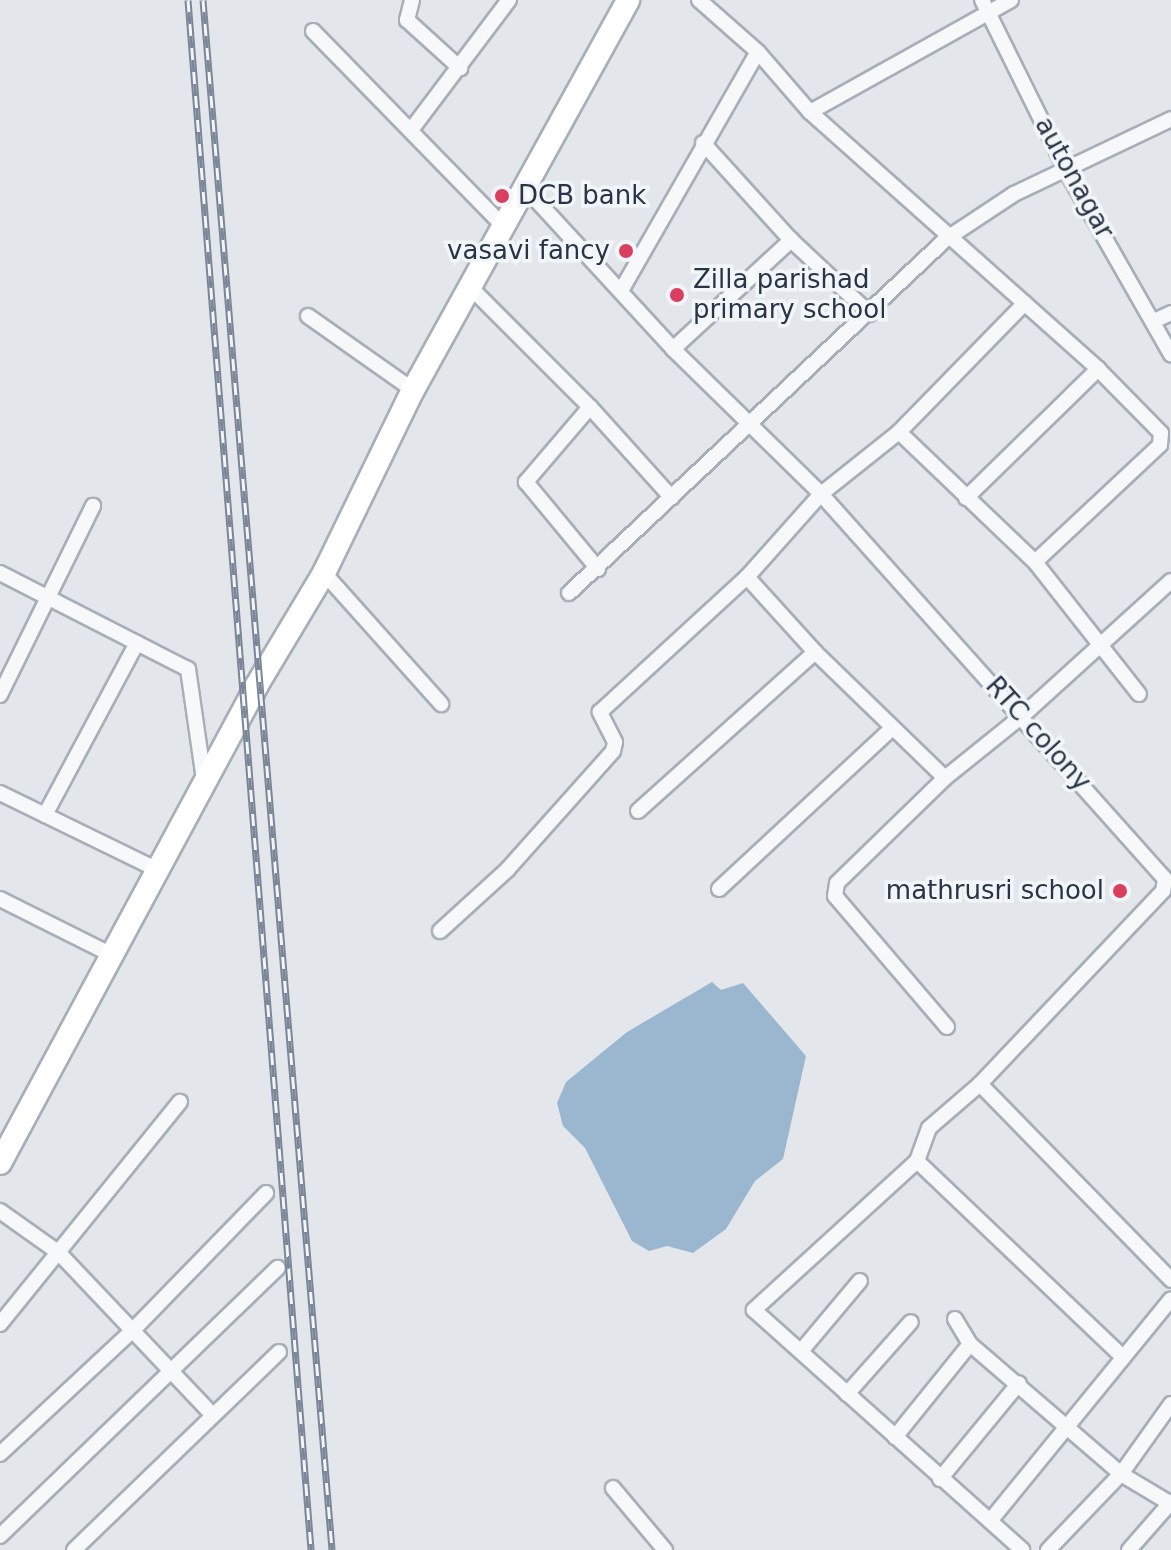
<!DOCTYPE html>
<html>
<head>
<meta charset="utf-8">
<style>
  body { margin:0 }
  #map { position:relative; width:1171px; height:1550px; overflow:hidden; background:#e3e7ec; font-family:"DejaVu Sans",sans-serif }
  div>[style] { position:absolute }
  .water>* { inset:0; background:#9bb7cf }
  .roads { filter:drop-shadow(2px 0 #a7aeb7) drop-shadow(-2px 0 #a7aeb7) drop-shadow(0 2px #a7aeb7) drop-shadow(0 -2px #a7aeb7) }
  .minor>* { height:14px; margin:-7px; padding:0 7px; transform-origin:7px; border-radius:7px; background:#f6f8fa }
  .trunk>* { height:22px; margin:-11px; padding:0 11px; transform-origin:11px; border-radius:11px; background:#fff }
  .rail>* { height:7px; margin-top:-3.5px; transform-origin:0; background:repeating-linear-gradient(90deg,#f3f6f9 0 12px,#7b8798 0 24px); box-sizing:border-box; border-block:2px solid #7b8798 }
  .dots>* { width:22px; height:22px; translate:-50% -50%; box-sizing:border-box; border:4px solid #f3f6f9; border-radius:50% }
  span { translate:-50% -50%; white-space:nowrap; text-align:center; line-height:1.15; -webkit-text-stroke:7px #f3f6f9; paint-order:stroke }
  .street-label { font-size:26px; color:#293547 }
  .poi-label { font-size:26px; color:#293547 }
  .left { translate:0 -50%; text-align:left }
  .right { translate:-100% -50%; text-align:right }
</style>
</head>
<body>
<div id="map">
  <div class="water">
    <div style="clip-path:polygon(712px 982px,721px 990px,743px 983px,806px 1056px,783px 1159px,755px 1181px,726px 1229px,693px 1253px,667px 1246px,649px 1251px,632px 1241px,585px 1148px,563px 1126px,557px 1103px,566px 1082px,627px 1032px)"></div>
  </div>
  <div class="roads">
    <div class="minor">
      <div style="left:412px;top:0;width:21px;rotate:104deg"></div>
      <div style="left:407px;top:20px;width:72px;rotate:42.2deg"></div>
      <div style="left:699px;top:0;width:79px;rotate:41.4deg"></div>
      <div style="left:758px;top:52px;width:79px;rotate:49.1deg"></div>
      <div style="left:810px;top:112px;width:386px;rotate:41.7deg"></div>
      <div style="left:1098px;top:369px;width:90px;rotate:45.5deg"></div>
      <div style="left:1161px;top:433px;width:12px;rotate:95deg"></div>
      <div style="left:1160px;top:445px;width:171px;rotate:136.9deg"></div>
      <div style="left:982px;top:0;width:192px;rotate:63.7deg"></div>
      <div style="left:1067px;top:172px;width:210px;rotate:60.3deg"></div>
      <div style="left:313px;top:31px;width:274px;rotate:45.7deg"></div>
      <div style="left:810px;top:112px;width:230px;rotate:-29.1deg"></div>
      <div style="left:411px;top:130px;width:163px;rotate:-53deg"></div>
      <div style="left:703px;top:143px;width:131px;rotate:47.8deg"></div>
      <div style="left:791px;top:240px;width:108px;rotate:43.1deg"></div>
      <div style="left:527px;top:190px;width:216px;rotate:47.4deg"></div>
      <div style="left:673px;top:349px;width:207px;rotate:44.4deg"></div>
      <div style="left:821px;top:494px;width:516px;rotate:48.22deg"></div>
      <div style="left:1165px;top:879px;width:12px;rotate:99deg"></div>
      <div style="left:1163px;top:891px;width:266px;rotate:133.5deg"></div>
      <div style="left:980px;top:1084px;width:274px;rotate:45.7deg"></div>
      <div style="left:622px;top:289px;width:273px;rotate:-60.2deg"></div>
      <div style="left:473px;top:290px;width:165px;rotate:45deg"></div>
      <div style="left:590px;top:407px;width:122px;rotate:48deg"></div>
      <div style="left:308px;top:316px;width:128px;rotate:35.2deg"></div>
      <div style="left:1154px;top:321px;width:19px;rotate:-25deg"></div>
      <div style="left:673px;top:349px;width:161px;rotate:-42.7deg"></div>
      <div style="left:590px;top:407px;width:99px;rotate:130.5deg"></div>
      <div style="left:526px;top:482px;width:113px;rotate:50.4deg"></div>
      <div style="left:899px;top:432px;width:188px;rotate:43.7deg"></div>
      <div style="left:1035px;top:562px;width:168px;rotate:51.8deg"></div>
      <div style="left:966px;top:498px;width:185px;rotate:-44.3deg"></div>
      <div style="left:0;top:573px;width:211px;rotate:27.1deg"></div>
      <div style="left:188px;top:669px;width:112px;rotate:81.8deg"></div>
      <div style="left:324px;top:573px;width:176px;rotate:48.2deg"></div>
      <div style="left:747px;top:577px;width:101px;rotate:47.8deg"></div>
      <div style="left:815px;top:652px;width:181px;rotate:44.1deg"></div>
      <div style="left:569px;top:593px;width:517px;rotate:-43.2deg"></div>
      <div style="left:946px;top:239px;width:82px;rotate:-33.5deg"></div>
      <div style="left:1014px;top:194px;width:174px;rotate:-25.5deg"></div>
      <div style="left:0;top:695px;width:211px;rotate:-63.8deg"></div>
      <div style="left:0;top:793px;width:174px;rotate:26deg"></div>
      <div style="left:638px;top:811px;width:238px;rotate:-41.9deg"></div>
      <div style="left:45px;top:815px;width:195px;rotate:-61.9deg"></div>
      <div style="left:719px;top:889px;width:236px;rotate:-42.9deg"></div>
      <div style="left:0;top:899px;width:123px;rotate:26.6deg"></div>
      <div style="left:440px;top:931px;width:91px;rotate:-42.3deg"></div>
      <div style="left:507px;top:870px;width:159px;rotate:-48.3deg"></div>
      <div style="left:613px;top:751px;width:9px;rotate:-77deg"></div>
      <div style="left:615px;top:742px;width:34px;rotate:-117deg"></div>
      <div style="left:600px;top:712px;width:200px;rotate:-42.6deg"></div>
      <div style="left:747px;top:577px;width:111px;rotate:-48.3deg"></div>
      <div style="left:821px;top:494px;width:100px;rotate:-38.5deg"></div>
      <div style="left:899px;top:432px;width:180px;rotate:-45.7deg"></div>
      <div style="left:947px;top:1027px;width:172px;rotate:-130.5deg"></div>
      <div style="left:835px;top:896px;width:13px;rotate:-81deg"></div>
      <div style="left:837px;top:883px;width:151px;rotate:-44.2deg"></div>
      <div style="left:945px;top:778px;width:99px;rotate:-38.8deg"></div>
      <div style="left:1022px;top:716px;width:201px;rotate:-42.2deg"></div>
      <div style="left:980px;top:1084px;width:67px;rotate:139.2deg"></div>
      <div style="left:929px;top:1128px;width:35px;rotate:110deg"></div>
      <div style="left:917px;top:1161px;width:284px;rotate:43.6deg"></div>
      <div style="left:917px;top:1161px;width:221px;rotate:137.6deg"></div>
      <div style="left:754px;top:1310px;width:360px;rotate:41.8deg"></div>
      <div style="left:0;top:1211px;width:72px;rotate:35.4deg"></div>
      <div style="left:59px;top:1253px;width:221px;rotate:46.5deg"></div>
      <div style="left:955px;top:1319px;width:29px;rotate:59deg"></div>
      <div style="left:970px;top:1344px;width:199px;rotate:40.7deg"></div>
      <div style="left:1121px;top:1474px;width:58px;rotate:31deg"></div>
      <div style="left:0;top:1324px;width:286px;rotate:-51deg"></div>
      <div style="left:802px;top:1350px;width:90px;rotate:-50deg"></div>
      <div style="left:847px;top:1394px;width:96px;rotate:-48.4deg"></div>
      <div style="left:895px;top:1437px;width:119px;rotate:-51.1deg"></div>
      <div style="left:0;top:1454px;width:182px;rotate:-43deg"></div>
      <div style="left:133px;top:1330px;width:191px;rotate:-45.8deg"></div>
      <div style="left:940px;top:1479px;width:124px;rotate:-50.5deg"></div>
      <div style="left:613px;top:1488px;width:81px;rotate:50deg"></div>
      <div style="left:990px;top:1521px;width:286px;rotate:-50.8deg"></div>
      <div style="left:0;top:1536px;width:386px;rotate:-44deg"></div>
      <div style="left:74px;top:1550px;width:285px;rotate:-44deg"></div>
      <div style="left:1048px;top:1550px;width:105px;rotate:-46.2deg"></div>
      <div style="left:1121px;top:1474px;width:86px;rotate:-54.5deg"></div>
      <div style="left:1129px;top:1550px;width:64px;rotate:-48.8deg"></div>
    </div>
    <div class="trunk">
      <div style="left:0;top:1163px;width:543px;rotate:-61.73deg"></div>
      <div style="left:257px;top:685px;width:131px;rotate:-59.1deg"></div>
      <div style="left:324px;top:573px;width:203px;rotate:-64.1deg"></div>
      <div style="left:413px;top:390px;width:445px;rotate:-61.1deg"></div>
    </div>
  </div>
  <div class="rail">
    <div style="left:188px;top:0;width:1555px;rotate:85.46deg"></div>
    <div style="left:203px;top:0;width:1555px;rotate:85.24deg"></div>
  </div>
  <div class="dots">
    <div style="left:502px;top:196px;background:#db3f5f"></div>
    <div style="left:626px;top:251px;background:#db3f5f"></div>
    <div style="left:677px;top:295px;background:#db3f5f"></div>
    <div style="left:1120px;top:891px;background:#db3f5f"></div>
  </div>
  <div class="street-label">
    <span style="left:1074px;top:178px;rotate:61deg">autonagar</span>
    <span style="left:1038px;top:734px;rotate:48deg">RTC colony</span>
  </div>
  <div class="poi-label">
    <span class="left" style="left:518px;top:196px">DCB bank</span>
    <span class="right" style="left:610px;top:251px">vasavi fancy</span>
    <span class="left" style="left:693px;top:295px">Zilla parishad<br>primary school</span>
    <span class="right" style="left:1104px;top:891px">mathrusri school</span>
  </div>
</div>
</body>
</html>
